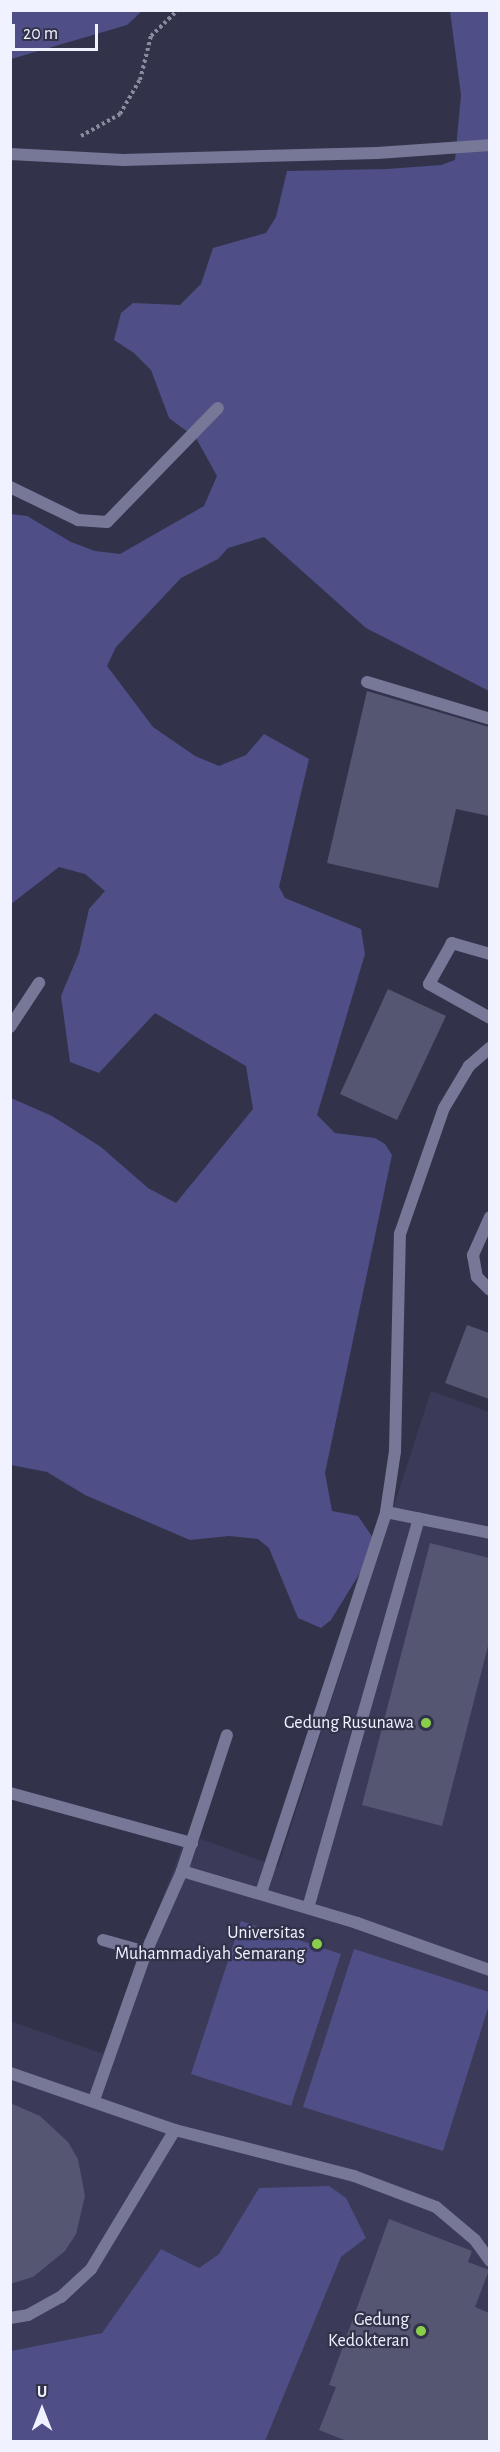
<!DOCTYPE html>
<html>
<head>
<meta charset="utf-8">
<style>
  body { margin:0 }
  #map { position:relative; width:500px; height:2452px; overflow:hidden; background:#32334b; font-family:"Alegreya Sans",sans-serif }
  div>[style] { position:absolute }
  .built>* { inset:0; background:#3b3b59 }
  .green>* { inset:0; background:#4f4e86 }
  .building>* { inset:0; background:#555671 }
  .path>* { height:4px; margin-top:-2px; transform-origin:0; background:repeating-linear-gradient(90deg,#8a8b9e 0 3px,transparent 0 6px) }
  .service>* { height:12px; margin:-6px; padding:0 6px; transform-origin:6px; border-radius:6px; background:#777898 }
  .minor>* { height:12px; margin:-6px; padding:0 6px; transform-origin:6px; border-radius:6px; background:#777898 }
  .dots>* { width:16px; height:16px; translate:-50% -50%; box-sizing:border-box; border:3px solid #32334b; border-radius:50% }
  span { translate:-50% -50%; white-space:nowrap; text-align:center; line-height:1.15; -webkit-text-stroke:4.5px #32334b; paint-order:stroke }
  .poi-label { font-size:18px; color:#f1f2ff }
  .right { translate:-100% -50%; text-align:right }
  .frame { position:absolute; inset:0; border:12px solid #f1f2ff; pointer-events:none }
  .north { position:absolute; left:12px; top:2380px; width:60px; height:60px; -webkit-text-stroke:4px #32334b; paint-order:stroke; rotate:0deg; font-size:16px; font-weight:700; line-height:24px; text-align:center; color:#f1f2ff }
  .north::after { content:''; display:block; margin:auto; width:21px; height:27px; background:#f1f2ff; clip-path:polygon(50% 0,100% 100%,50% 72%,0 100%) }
  .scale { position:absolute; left:12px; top:24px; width:86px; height:27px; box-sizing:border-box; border:3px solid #f1f2ff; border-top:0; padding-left:8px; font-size:18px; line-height:21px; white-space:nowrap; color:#f1f2ff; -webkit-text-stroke:4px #32334b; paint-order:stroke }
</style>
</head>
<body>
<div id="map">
  <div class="built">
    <div style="clip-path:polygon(431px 1391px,489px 1412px,489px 2441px,265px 2441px,341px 2257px,366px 2238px,259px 2188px,219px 2254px,199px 2268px,161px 2249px,102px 2333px,11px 2351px,10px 2021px,103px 2054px,187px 1834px,278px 1867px)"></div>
  </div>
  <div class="green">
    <div style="clip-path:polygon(11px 10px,142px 10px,142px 11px,127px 25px,11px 59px)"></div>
    <div style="clip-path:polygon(450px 11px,489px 11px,489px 691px,366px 628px,264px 537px,228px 548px,218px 559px,181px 578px,116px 647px,107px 666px,153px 727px,195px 756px,219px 766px,246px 755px,264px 734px,309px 759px,279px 887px,285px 898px,361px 929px,365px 954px,317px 1115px,335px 1133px,375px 1138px,385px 1144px,392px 1155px,325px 1473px,332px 1511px,358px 1516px,373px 1538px,366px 1563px,331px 1620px,321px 1628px,298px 1618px,269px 1548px,258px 1539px,229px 1536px,190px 1540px,85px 1495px,47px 1472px,11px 1465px,11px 1098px,52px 1116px,101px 1147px,148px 1188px,176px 1203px,253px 1109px,246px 1066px,155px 1013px,99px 1073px,70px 1062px,61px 996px,79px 953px,89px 909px,105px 891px,85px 874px,59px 867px,11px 904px,11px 514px,27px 516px,71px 542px,95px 551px,120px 554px,204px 506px,217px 476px,196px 438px,169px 418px,151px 370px,134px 353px,114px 340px,121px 313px,133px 303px,180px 305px,201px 284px,213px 248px,266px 233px,276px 217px,287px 171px,387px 169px,441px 165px,455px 160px,461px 95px)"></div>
    <div style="clip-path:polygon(241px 1921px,341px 1954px,291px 2106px,191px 2074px)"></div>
    <div style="clip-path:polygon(354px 1949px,489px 1992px,489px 2005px,443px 2151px,303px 2107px)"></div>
    <div style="clip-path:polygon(329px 2186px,346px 2198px,366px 2238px,341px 2257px,265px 2441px,11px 2441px,11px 2351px,102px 2333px,161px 2249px,199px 2268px,219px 2254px,259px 2188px)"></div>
  </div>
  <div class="building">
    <div style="clip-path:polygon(367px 691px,489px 727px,489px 816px,456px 809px,438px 888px,327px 863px)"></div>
    <div style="clip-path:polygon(388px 989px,446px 1016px,397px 1120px,340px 1094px)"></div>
    <div style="clip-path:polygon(467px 1325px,489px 1333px,489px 1399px,445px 1383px)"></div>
    <div style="clip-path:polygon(430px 1543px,489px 1558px,489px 1642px,442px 1826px,362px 1805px)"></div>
    <div style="clip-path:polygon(10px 2103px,40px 2116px,68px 2142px,78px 2159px,85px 2196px,76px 2234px,65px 2251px,33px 2277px,10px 2284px)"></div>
    <div style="clip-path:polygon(389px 2219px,472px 2251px,468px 2262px,489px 2270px,475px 2307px,489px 2313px,489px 2442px,349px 2442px,319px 2430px,336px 2387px,329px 2385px)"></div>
  </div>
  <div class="path">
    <div style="left:81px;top:136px;width:45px;rotate:-29.4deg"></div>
    <div style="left:120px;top:114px;width:39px;rotate:-60deg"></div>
    <div style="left:140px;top:80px;width:45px;rotate:-76deg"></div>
    <div style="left:151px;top:36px;width:37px;rotate:-44deg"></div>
  </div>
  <div class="service">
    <div style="left:367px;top:682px;width:128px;rotate:16.7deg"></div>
    <div style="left:490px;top:954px;width:40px;rotate:-164deg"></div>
    <div style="left:452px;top:943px;width:47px;rotate:119.3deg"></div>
    <div style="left:429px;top:984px;width:70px;rotate:29.1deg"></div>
    <div style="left:386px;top:1512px;width:106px;rotate:11.4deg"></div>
    <div style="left:10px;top:1793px;width:189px;rotate:15.4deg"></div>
    <div style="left:182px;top:1871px;width:143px;rotate:-71.7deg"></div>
    <div style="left:261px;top:1893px;width:401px;rotate:-71.8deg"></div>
    <div style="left:386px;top:1512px;width:62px;rotate:-81.6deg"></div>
    <div style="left:395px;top:1451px;width:217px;rotate:-88.7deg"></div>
    <div style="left:400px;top:1234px;width:133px;rotate:-70.8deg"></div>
    <div style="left:444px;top:1108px;width:49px;rotate:-59.2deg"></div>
    <div style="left:469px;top:1066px;width:28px;rotate:-41deg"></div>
    <div style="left:308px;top:1908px;width:405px;rotate:-74.1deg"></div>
    <div style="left:103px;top:1940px;width:45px;rotate:15.6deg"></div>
    <div style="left:10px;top:2073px;width:175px;rotate:19.1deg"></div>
    <div style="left:175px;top:2130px;width:185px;rotate:14.4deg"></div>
    <div style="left:354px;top:2176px;width:88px;rotate:20.7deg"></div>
    <div style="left:436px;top:2207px;width:51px;rotate:40.2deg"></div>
    <div style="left:475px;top:2240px;width:26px;rotate:54deg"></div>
    <div style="left:94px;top:2100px;width:157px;rotate:-70.6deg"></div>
    <div style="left:146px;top:1952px;width:89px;rotate:-66deg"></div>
    <div style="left:182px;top:1871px;width:183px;rotate:16.5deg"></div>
    <div style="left:357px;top:1923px;width:141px;rotate:19.5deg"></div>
    <div style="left:10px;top:2318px;width:18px;rotate:-9deg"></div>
    <div style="left:28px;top:2315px;width:38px;rotate:-29deg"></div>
    <div style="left:61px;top:2297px;width:41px;rotate:-43deg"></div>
    <div style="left:91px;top:2269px;width:162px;rotate:-58.9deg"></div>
  </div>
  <div class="minor">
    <div style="left:10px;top:154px;width:113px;rotate:3deg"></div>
    <div style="left:123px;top:160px;width:254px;rotate:-1.6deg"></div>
    <div style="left:377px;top:153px;width:113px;rotate:-4deg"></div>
    <div style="left:10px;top:487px;width:76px;rotate:25.9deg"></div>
    <div style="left:78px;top:520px;width:29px;rotate:4deg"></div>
    <div style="left:107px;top:522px;width:159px;rotate:-45.8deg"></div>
    <div style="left:10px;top:1027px;width:53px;rotate:-56.6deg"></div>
    <div style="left:490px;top:1217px;width:42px;rotate:114.1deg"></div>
    <div style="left:473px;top:1255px;width:22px;rotate:80deg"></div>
    <div style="left:477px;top:1277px;width:18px;rotate:45deg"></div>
  </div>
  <div class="dots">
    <div style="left:426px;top:1723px;background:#88cf4a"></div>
    <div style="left:317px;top:1944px;background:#88cf4a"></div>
    <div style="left:421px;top:2331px;background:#88cf4a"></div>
  </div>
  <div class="poi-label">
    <span class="right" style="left:414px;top:1723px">Gedung Rusunawa</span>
    <span class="right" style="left:305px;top:1944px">Universitas<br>Muhammadiyah Semarang</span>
    <span class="right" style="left:409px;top:2331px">Gedung<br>Kedokteran</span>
  </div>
  <div class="frame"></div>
  <div class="north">U</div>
  <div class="scale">20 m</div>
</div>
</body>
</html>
